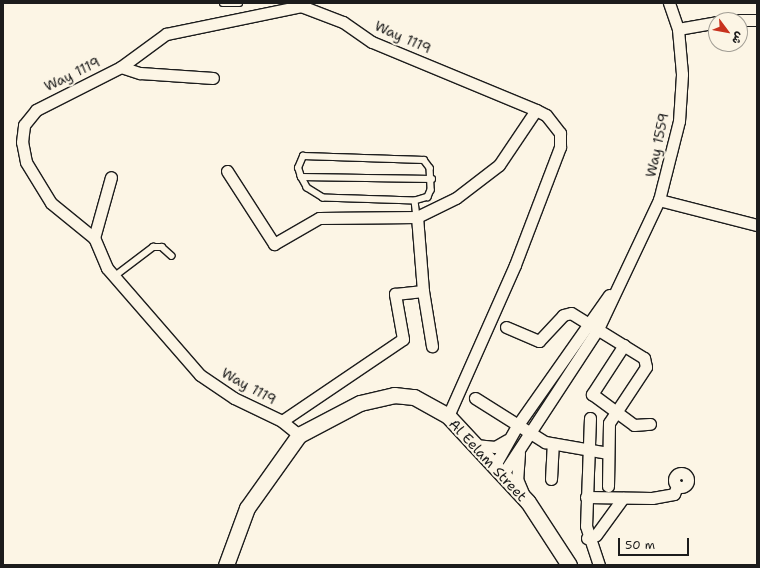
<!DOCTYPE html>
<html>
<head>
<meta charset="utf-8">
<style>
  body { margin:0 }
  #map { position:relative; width:760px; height:568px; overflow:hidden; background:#fcf5e5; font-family:"Shantell Sans","Playpen Sans Arabic",sans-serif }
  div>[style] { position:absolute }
  .roads { filter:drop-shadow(1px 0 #1c1c1c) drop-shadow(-1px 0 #1c1c1c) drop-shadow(0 1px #1c1c1c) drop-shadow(0 -1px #1c1c1c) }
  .lane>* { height:5.5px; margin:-2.75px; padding:0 2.75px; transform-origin:2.75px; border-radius:2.75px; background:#fcf5e5 }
  .street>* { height:11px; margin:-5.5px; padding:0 5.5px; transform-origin:5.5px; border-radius:5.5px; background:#fcf5e5 }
  .street>.ring { margin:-5.5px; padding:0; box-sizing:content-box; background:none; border:11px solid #fcf5e5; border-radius:50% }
  .secondary>* { height:15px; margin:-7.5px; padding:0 7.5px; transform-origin:7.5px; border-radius:7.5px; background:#fcf5e5 }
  span { translate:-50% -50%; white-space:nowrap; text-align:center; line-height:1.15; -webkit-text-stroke:4px #fcf5e5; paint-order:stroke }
  .street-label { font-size:14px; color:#1c1c1c }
  .frame { position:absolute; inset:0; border:4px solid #1c1c1c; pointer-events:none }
  .north { position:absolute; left:708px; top:12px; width:40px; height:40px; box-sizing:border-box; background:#fcf5e5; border:1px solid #a29e95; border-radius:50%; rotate:122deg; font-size:11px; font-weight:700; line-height:16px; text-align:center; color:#1c1c1c }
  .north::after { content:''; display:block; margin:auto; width:14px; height:18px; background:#c8321e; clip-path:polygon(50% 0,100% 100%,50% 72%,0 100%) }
  .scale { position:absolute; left:618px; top:538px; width:71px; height:18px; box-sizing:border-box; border:2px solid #1c1c1c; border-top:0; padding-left:5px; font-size:12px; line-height:14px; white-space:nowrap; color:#1c1c1c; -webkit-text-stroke:3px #fcf5e5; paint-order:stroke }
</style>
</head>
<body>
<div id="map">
  <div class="roads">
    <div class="lane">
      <div style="left:223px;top:3px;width:16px"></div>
      <div style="left:303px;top:156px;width:121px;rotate:1.9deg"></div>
      <div style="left:424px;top:160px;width:10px;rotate:53deg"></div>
      <div style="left:430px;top:168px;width:22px;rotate:87deg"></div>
      <div style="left:431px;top:190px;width:8px;rotate:113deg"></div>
      <div style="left:428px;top:197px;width:14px;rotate:163deg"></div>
      <div style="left:415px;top:201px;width:92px;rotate:-178.1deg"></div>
      <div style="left:323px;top:198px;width:19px;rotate:-148deg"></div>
      <div style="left:307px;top:188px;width:13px;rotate:-119deg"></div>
      <div style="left:301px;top:177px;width:9px;rotate:-108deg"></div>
      <div style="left:298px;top:168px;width:13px;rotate:-67deg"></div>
      <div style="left:301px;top:177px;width:131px;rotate:0.9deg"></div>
      <div style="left:415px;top:201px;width:16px;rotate:83deg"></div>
      <div style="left:115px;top:276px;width:48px;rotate:-37.3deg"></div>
      <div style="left:153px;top:247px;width:9px"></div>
      <div style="left:162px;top:247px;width:13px;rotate:42deg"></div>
    </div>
    <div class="street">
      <div style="left:736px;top:20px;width:21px"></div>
      <div style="left:678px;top:29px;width:39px;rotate:-10deg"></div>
      <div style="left:121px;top:67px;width:20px;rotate:18deg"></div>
      <div style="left:140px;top:73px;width:73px;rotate:3.9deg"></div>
      <div style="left:227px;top:171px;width:87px;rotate:57.2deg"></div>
      <div style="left:274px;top:244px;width:52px;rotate:-30deg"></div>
      <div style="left:319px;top:218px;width:98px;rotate:-0.6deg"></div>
      <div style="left:659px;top:200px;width:101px;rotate:14.3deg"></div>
      <div style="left:94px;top:238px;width:63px;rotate:-74.4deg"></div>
      <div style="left:423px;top:291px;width:56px;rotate:80.7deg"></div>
      <div style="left:506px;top:327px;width:36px;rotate:23deg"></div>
      <div style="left:539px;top:341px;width:35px;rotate:-47deg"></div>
      <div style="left:563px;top:315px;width:8px;rotate:-14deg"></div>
      <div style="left:571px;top:313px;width:86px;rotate:31.7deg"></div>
      <div style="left:644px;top:358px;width:9px;rotate:77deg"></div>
      <div style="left:646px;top:367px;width:67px;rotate:123.5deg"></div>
      <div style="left:609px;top:423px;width:63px;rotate:90.9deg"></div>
      <div style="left:624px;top:345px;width:59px;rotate:123.1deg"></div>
      <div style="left:592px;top:394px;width:52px;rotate:36.4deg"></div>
      <div style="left:634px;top:425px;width:16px;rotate:-4deg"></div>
      <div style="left:475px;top:398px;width:83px;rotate:32.2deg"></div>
      <div style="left:545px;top:442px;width:64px;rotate:9.9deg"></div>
      <div style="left:590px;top:418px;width:108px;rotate:92.1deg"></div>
      <div style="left:586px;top:526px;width:41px;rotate:71.6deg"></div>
      <div style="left:282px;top:421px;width:146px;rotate:-34.1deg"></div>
      <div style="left:403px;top:339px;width:46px;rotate:-100.1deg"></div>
      <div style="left:395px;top:294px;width:28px;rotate:-6deg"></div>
      <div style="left:423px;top:291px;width:74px;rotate:-94.6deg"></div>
      <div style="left:417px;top:217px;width:43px;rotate:-26deg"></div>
      <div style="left:456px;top:198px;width:54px;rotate:-37.5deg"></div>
      <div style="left:499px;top:165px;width:66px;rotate:-56.1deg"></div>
      <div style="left:299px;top:435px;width:22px;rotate:-141deg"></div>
      <div style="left:282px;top:421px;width:53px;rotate:-154.4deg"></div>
      <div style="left:234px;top:398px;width:41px;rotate:-145.9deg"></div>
      <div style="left:200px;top:375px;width:142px;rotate:-131deg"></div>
      <div style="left:107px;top:268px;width:33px;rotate:-113deg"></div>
      <div style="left:94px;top:238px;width:55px;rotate:-140.9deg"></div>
      <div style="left:51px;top:203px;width:48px;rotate:-121.4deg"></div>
      <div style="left:26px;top:162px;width:20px;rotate:-101deg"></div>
      <div style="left:22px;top:142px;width:17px;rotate:-83deg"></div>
      <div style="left:24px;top:125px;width:19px;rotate:-51deg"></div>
      <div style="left:36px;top:110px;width:95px;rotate:-26.8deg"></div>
      <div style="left:121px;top:67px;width:56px;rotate:-36.3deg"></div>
      <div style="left:166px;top:34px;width:138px;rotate:-11.7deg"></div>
      <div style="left:301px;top:6px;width:45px;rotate:20.9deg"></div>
      <div style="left:343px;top:22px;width:35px;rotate:35deg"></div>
      <div style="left:372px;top:42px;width:178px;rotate:22.5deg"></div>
      <div style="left:536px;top:110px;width:11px;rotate:27deg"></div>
      <div style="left:546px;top:115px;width:23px;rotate:52deg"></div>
      <div style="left:560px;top:133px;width:14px;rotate:90deg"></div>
      <div style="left:560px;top:147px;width:126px;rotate:110.9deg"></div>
      <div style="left:515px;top:265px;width:165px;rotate:113.9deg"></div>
      <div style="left:475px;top:445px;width:20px;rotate:6deg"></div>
      <div style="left:495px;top:447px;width:14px;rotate:-30deg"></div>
      <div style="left:519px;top:453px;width:26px;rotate:94deg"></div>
      <div style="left:517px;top:479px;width:15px;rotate:67deg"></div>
      <div style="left:495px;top:465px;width:45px;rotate:-60.6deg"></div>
      <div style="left:517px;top:426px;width:160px;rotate:-54.9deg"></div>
      <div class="ring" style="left:674px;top:473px;width:3px;height:3px"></div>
      <div style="left:503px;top:474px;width:173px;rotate:-56.8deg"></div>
      <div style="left:598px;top:329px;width:143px;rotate:-64.7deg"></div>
      <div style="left:659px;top:200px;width:81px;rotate:-75.8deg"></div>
      <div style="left:679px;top:121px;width:47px;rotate:-86.3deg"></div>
      <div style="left:682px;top:74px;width:45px;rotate:-95.1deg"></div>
      <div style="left:678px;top:29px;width:28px;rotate:-109deg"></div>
      <div style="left:551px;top:479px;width:34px;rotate:-87deg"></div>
      <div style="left:586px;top:497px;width:66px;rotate:0.9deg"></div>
      <div style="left:652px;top:498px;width:22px;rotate:-10deg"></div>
      <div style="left:674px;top:494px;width:9px;rotate:-69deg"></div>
      <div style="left:587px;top:538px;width:9px;rotate:-18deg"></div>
      <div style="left:596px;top:535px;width:46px;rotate:-53.9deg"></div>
    </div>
    <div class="secondary">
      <div style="left:226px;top:565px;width:61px;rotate:-69.8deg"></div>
      <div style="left:247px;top:508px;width:90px;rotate:-54.5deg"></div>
      <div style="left:299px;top:435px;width:69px;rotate:-27.7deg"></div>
      <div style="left:360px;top:403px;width:35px;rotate:-13deg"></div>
      <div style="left:394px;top:395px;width:20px;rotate:6deg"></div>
      <div style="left:414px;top:397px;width:39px;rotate:29deg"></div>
      <div style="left:448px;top:416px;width:117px;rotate:47.1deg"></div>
      <div style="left:528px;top:502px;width:75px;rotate:56.9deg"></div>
    </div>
  </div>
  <div class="street-label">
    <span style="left:403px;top:37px;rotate:24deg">Way 1119</span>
    <span style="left:72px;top:74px;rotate:-26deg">Way 1119</span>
    <span style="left:657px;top:145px;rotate:-78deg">Way 1559</span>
    <span style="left:249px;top:386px;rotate:29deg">Way 1119</span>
    <span style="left:488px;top:460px;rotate:47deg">Al Eelam Street</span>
  </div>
  <div class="frame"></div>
  <div class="north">ش</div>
  <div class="scale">50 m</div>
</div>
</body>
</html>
